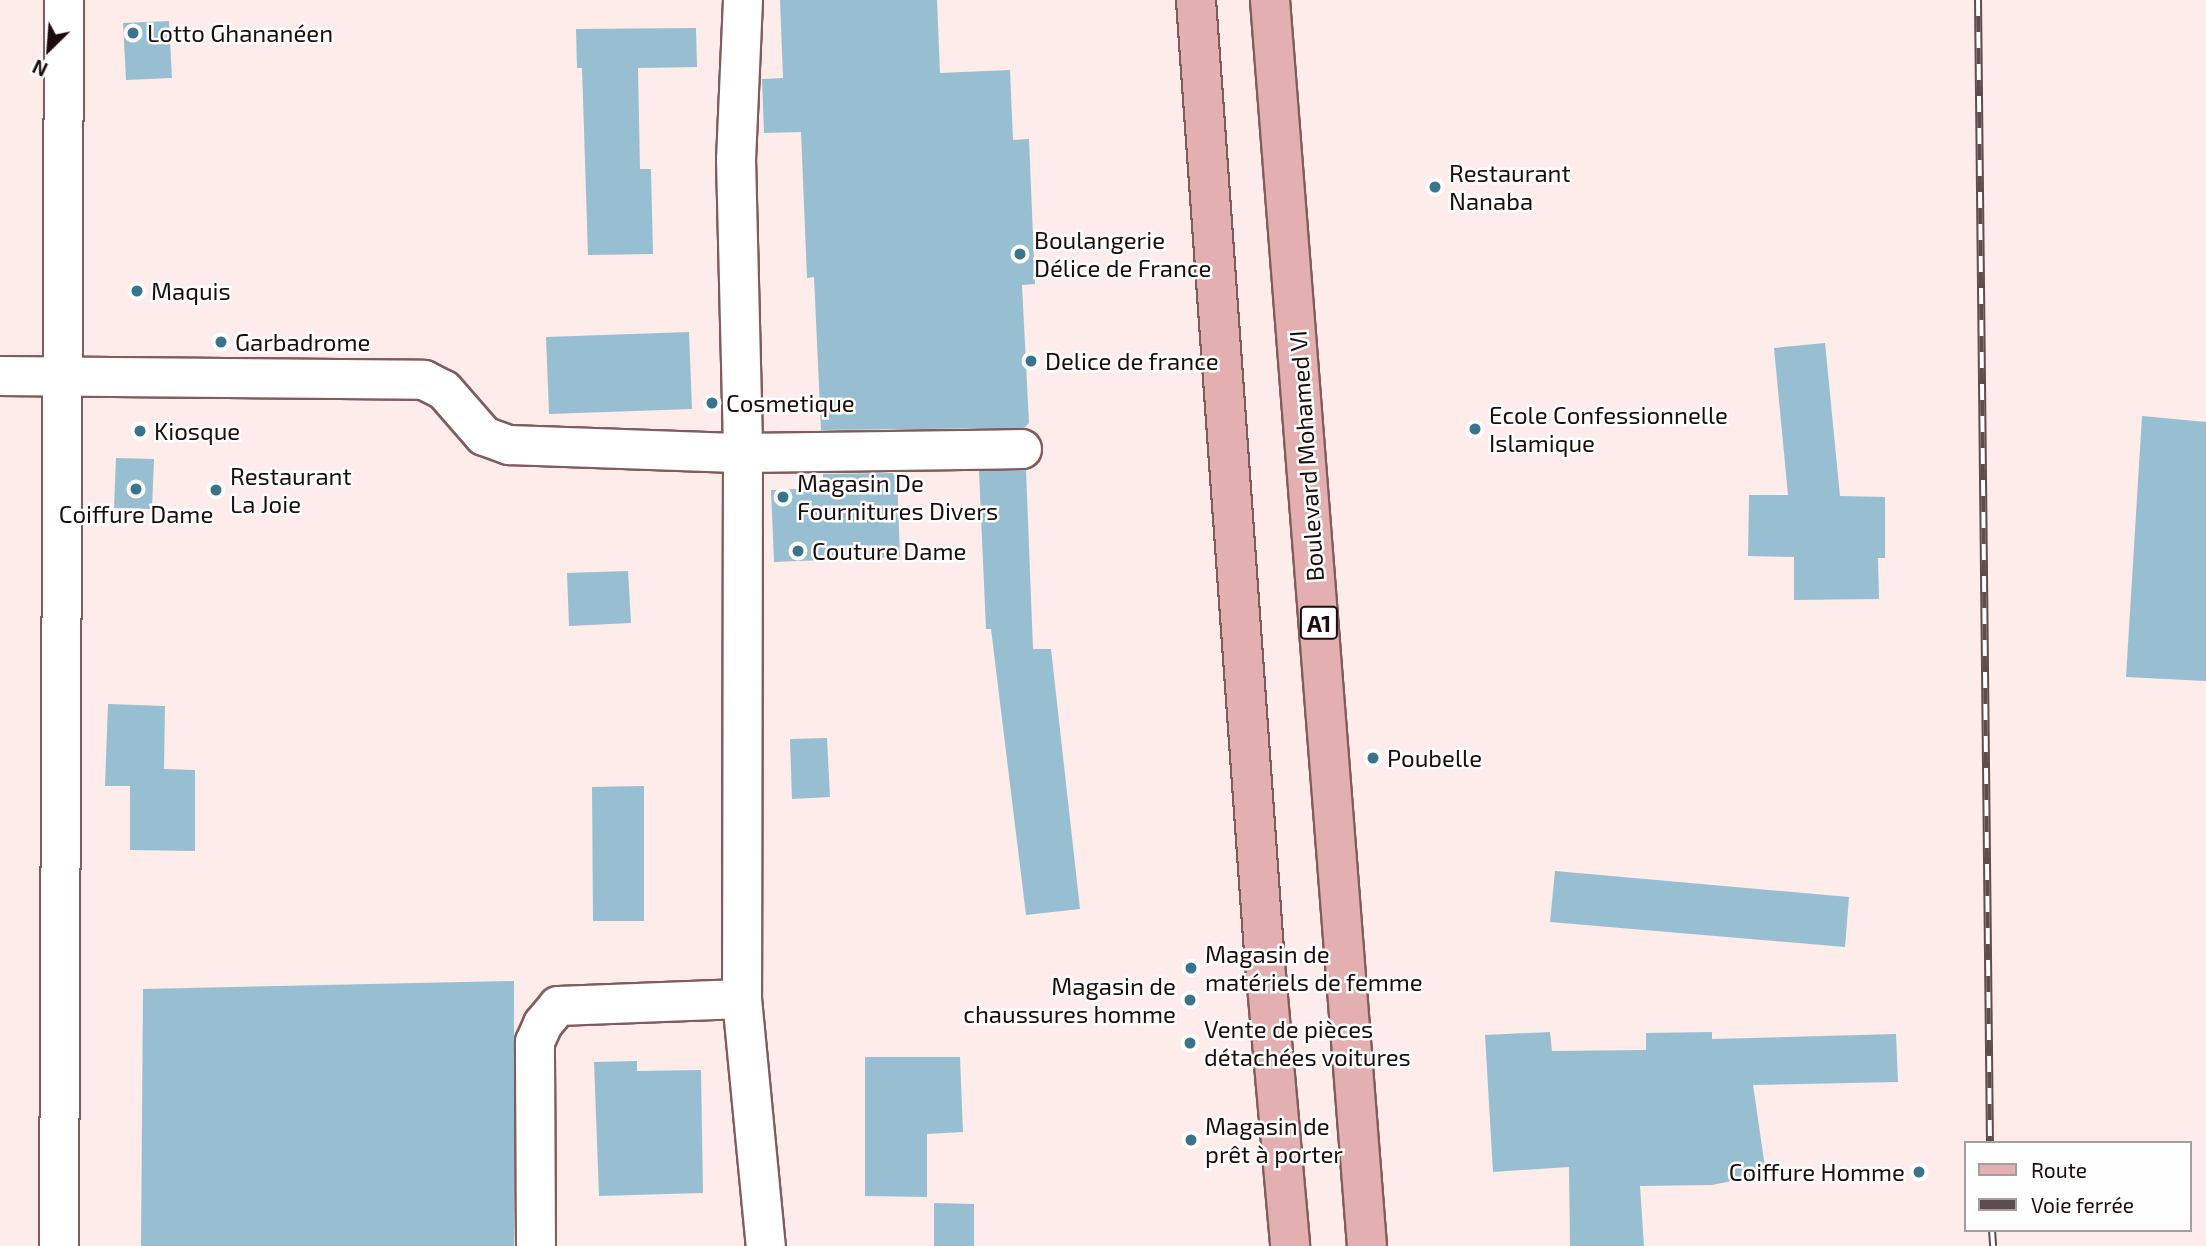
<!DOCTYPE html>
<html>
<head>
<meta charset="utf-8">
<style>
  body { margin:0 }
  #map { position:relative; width:2206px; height:1246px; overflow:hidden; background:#feeceb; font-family:"Exo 2",sans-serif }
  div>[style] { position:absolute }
  .building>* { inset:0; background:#97bed1 }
  .roads { filter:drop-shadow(2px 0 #825c5c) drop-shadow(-2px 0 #825c5c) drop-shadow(0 2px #825c5c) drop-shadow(0 -2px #825c5c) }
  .minor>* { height:38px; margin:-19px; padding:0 19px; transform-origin:19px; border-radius:19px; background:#fff }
  .major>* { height:38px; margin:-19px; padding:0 19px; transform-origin:19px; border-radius:19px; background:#e3afb0 }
  .rail>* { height:8px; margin-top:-4px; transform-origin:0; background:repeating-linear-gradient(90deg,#fefefe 0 16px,#5d4d4d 0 32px); box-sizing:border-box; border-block:2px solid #5d4d4d }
  .dots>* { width:19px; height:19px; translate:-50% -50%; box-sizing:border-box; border:4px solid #fefefe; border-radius:50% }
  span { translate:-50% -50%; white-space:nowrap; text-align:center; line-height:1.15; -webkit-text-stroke:5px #fefefe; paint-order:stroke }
  .shield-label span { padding:2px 5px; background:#fefefe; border:2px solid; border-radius:5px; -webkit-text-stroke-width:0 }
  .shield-label { font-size:23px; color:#1c0d0d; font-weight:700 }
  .poi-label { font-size:24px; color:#1c0d0d }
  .left { translate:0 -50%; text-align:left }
  .right { translate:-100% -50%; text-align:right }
  .street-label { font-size:24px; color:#1c0d0d }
  .legend { position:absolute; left:1964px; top:1141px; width:228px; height:91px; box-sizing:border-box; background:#fefefe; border:2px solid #a49e9e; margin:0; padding:9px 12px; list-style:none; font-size:21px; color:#1c0d0d }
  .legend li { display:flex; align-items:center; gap:14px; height:35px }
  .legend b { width:35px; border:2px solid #a49e9e }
  .north { position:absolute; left:14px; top:14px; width:70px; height:70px; -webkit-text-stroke:5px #fefefe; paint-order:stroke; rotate:205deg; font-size:19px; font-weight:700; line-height:28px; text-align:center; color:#1c0d0d }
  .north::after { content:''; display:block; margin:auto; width:24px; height:32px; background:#1c0d0d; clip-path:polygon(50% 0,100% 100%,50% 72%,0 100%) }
</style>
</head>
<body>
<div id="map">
  <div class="building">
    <div style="clip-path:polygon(780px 0,937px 0,940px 73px,1010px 70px,1013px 140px,1029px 139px,1035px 284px,1022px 285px,1029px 423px,1024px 428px,821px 430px,814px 277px,807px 278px,801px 132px,764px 133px,762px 79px,783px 78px)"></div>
    <div style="clip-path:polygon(169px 21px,172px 78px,126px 80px,123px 23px)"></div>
    <div style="clip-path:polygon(696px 28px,697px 67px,638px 68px,640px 169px,651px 169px,653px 254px,588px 255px,582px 68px,577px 68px,576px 29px)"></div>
    <div style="clip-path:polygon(689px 332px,692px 409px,549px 414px,546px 337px)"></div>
    <div style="clip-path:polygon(1825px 343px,1840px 496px,1885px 497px,1885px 558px,1878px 558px,1879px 599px,1794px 600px,1794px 557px,1748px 556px,1749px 495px,1788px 495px,1774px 348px)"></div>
    <div style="clip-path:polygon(2142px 416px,2206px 422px,2206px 681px,2126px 677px)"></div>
    <div style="clip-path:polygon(116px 458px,154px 459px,152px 509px,114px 508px)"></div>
    <div style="clip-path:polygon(1026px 470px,1033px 649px,1051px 649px,1080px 909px,1026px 915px,991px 629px,986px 629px,979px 471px)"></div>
    <div style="clip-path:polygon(897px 473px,900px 557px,774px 562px,771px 490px,823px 488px,823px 474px)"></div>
    <div style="clip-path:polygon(628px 571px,631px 623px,569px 626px,567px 573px)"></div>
    <div style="clip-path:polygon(108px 704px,165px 706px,164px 769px,195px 770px,195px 851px,130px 850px,130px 786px,105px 786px)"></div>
    <div style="clip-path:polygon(827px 738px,830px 797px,792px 799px,790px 739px)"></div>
    <div style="clip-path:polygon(644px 786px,644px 921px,593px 921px,592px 787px)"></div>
    <div style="clip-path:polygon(1555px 871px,1849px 897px,1845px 947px,1550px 922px)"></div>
    <div style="clip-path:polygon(514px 981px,514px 1246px,141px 1246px,143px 989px)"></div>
    <div style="clip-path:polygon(1550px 1032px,1552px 1051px,1646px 1050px,1646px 1033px,1712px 1032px,1712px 1039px,1896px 1034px,1898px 1082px,1753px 1085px,1766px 1174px,1712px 1185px,1640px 1186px,1644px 1246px,1570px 1246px,1569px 1167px,1493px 1172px,1485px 1035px)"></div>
    <div style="clip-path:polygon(865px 1057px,960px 1057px,963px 1132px,927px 1134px,927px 1197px,865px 1196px)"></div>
    <div style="clip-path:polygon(637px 1061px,637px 1071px,701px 1070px,703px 1193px,599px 1196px,594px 1062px)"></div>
    <div style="clip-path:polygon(934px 1203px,974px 1204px,974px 1246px,934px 1246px)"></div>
  </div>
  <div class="roads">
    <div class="minor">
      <div style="left:743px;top:0;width:159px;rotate:92.5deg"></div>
      <div style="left:736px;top:159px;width:294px;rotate:88.6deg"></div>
      <div style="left:743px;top:453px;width:546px;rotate:90.1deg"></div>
      <div style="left:742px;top:999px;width:248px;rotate:84.5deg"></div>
      <div style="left:0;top:376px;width:424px;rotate:0.5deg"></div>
      <div style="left:424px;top:380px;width:22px;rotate:27deg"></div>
      <div style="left:444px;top:390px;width:61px;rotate:49deg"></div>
      <div style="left:484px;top:436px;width:27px;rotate:20deg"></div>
      <div style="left:509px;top:445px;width:234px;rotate:2deg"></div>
      <div style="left:743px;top:453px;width:279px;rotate:-0.8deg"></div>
      <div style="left:59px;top:1246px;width:1246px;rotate:-89.77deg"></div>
      <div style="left:536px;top:1246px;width:204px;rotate:-90.3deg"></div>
      <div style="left:535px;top:1042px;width:20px;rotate:-66deg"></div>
      <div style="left:543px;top:1024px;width:23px;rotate:-50deg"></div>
      <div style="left:558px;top:1006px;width:184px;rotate:-2.2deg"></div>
    </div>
    <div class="major">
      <div style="left:1196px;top:0;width:954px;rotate:85.91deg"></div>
      <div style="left:1264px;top:952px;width:295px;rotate:84.9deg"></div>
      <div style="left:1270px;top:0;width:1250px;rotate:85.55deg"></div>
    </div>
  </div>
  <div class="rail">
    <div style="left:1978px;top:0;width:1143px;rotate:89.4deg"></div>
    <div style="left:1992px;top:1230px;width:16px;rotate:86deg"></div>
  </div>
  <div class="dots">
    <div style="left:133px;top:33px;background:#39738c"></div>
    <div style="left:1435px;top:187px;background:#39738c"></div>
    <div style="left:1020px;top:254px;background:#39738c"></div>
    <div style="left:137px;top:291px;background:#39738c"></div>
    <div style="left:221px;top:342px;background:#39738c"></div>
    <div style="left:1031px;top:361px;background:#39738c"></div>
    <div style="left:712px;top:403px;background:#39738c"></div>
    <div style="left:1475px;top:429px;background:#39738c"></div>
    <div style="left:140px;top:431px;background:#39738c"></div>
    <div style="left:136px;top:489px;background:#39738c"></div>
    <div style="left:216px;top:490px;background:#39738c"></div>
    <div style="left:783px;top:497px;background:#39738c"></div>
    <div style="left:798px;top:551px;background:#39738c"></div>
    <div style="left:1373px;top:758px;background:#39738c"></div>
    <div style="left:1191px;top:968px;background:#39738c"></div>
    <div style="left:1190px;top:1000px;background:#39738c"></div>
    <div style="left:1190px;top:1043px;background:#39738c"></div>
    <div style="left:1191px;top:1140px;background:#39738c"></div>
    <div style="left:1919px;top:1172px;background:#39738c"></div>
  </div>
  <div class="shield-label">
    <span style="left:1319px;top:623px">A1</span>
  </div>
  <div class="poi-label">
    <span class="left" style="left:147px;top:33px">Lotto Ghananéen</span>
    <span class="left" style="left:1449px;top:187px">Restaurant<br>Nanaba</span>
    <span class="left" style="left:1034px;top:254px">Boulangerie<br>Délice de France</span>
    <span class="left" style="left:151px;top:291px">Maquis</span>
    <span class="left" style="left:235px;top:342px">Garbadrome</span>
    <span class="left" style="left:1045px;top:361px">Delice de france</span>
    <span class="left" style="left:726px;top:403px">Cosmetique</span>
    <span class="left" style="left:1489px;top:429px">Ecole Confessionnelle<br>Islamique</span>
    <span class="left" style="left:154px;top:431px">Kiosque</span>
    <span class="left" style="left:230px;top:490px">Restaurant<br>La Joie</span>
    <span class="left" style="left:797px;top:497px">Magasin De<br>Fournitures Divers</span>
    <span style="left:136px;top:514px">Coiffure Dame</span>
    <span class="left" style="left:812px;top:551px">Couture Dame</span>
    <span class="left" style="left:1387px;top:758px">Poubelle</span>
    <span class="left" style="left:1205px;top:968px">Magasin de<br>matériels de femme</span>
    <span class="right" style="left:1176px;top:1000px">Magasin de<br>chaussures homme</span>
    <span class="left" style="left:1204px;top:1043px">Vente de pièces<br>détachées voitures</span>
    <span class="left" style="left:1205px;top:1140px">Magasin de<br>prêt à porter</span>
    <span class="right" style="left:1905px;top:1172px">Coiffure Homme</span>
  </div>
  <div class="street-label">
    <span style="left:1306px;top:456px;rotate:-94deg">Boulevard Mohamed VI</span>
  </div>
  <ul class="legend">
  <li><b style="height:9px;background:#e3afb0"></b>Route</li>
  <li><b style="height:9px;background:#5d4d4d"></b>Voie ferrée</li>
  </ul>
  <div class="north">N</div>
</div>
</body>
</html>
